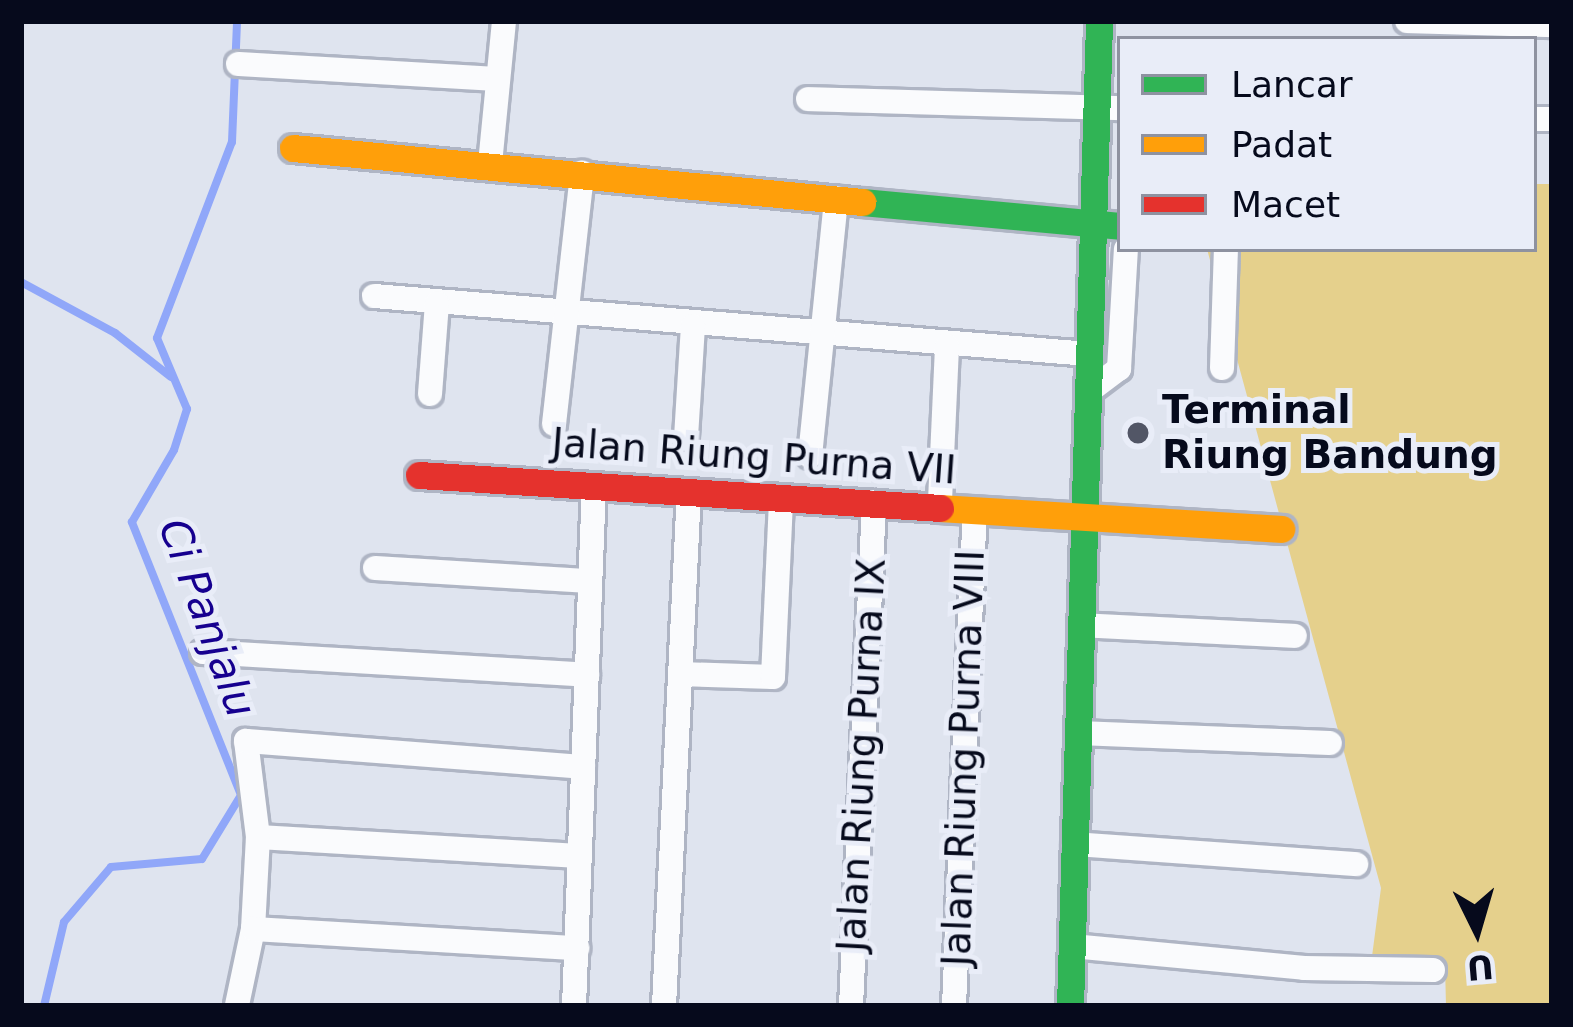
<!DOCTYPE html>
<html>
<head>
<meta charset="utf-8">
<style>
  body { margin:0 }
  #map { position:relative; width:1573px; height:1027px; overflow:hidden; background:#dfe4ef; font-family:"DejaVu Sans",sans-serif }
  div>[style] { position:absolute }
  .green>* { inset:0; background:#e5d08c }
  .stream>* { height:8px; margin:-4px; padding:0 4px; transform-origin:4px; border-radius:4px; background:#90a7f9 }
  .roads { filter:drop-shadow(3px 0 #afb5c4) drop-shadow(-3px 0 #afb5c4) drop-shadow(0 3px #afb5c4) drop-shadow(0 -3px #afb5c4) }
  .street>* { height:24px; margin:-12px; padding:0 12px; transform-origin:12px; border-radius:12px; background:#fafbfd }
  .fast>* { height:27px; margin:-13.5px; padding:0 13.5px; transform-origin:13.5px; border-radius:13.5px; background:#30b455 }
  .slow>* { height:27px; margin:-13.5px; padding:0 13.5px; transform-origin:13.5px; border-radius:13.5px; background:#ff9f0a }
  .jam>* { height:27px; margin:-13.5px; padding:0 13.5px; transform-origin:13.5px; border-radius:13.5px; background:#e5322d }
  .dots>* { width:33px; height:33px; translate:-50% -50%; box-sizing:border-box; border:6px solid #e9edf8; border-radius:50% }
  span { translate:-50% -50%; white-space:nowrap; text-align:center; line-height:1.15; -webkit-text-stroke:10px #e9edf8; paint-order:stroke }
  .poi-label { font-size:39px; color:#060a1c; font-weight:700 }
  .left { translate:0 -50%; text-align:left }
  .street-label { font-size:39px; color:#060a1c }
  .water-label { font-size:42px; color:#16008f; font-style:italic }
  .frame { position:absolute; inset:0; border:24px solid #060a1c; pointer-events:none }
  .legend { position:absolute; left:1117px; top:36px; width:420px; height:216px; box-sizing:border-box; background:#e9edf8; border:3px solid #8e92a0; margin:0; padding:15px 21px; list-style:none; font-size:36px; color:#060a1c }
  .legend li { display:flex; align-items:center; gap:24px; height:60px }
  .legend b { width:60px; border:3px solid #8e92a0 }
  .north { position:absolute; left:1417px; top:871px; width:120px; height:120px; -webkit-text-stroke:9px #e9edf8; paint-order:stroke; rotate:175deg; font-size:33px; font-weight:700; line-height:48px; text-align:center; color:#060a1c }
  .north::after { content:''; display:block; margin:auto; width:42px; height:54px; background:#060a1c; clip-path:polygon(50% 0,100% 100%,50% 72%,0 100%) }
</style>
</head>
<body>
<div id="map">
  <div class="green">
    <div style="clip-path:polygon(1534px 184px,1552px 184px,1552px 1006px,1446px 1006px,1445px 965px,1371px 964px,1381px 888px,1207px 249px,1534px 249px)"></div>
  </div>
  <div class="stream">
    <div style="left:21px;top:282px;width:107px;rotate:28.5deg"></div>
    <div style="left:115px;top:333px;width:71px;rotate:38.2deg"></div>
    <div style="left:44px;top:1006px;width:86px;rotate:-76.6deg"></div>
    <div style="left:64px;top:922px;width:72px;rotate:-49.5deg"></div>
    <div style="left:111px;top:867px;width:91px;rotate:-5deg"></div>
    <div style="left:202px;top:859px;width:75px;rotate:-58.6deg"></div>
    <div style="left:241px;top:795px;width:294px;rotate:-111.8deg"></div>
    <div style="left:132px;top:522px;width:83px;rotate:-59.7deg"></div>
    <div style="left:174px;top:450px;width:43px;rotate:-72.4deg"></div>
    <div style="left:187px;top:409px;width:77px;rotate:-112.9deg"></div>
    <div style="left:157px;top:338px;width:210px;rotate:-69.1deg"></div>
    <div style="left:232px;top:142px;width:121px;rotate:-87.6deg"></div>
  </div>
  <div class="roads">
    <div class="street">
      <div style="left:1407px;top:21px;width:145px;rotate:1.6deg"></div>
      <div style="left:238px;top:64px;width:260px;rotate:3.3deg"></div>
      <div style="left:808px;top:99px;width:312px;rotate:1.7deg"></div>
      <div style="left:1534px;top:119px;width:18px"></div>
      <div style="left:490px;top:164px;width:144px;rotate:-84.4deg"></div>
      <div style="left:374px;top:296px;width:717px;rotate:4.64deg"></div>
      <div style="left:1222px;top:368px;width:119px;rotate:-88.1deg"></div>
      <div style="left:1088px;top:392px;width:39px;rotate:-37deg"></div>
      <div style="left:1119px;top:369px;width:120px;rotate:-86.7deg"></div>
      <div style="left:430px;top:394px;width:91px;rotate:-85.6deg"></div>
      <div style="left:554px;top:424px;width:253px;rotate:-83.6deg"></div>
      <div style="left:686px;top:437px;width:111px;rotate:-86.4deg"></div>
      <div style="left:810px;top:456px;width:259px;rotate:-84.2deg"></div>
      <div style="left:940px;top:501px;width:155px;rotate:-87.4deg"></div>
      <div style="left:375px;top:568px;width:215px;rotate:3.5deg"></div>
      <div style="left:1081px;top:625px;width:214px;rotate:2.9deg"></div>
      <div style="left:203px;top:652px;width:385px;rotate:3.4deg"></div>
      <div style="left:680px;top:674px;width:93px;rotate:1.8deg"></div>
      <div style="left:773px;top:677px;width:179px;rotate:-87.4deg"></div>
      <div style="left:1078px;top:733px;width:252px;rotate:2.3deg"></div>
      <div style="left:258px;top:837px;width:322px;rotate:3.4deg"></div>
      <div style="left:1074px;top:844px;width:283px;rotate:4.1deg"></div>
      <div style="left:253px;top:929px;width:92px;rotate:-86.9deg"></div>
      <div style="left:258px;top:837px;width:97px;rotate:-97.1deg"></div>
      <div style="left:246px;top:741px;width:338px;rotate:4.4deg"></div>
      <div style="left:1072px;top:946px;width:233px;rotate:5.4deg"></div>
      <div style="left:1304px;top:968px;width:129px;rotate:0.9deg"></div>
      <div style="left:237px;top:1005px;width:78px;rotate:-78.1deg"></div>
      <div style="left:253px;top:929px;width:325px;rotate:3.4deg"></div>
      <div style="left:574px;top:1006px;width:520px;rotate:-87.8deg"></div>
      <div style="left:664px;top:1006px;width:515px;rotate:-87.22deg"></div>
      <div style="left:851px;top:1006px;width:504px;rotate:-87.38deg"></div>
      <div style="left:954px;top:1006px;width:496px;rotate:-87.6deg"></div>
    </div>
    <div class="fast">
      <div style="left:862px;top:202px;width:259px;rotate:5.3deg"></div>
      <div style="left:1070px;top:1006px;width:985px;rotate:-88.31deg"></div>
    </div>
    <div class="slow">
      <div style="left:293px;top:148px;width:572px;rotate:5.42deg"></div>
      <div style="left:940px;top:508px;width:342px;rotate:3.5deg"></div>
    </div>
    <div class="jam">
      <div style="left:419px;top:475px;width:522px;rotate:3.62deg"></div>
    </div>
  </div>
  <div class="dots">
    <div style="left:1138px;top:433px;background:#525666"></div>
  </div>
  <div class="poi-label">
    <span class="left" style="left:1162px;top:433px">Terminal<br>Riung Bandung</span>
  </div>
  <div class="street-label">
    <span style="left:754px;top:457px;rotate:4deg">Jalan Riung Purna VII</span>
    <span style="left:862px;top:755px;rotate:-87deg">Jalan Riung Purna IX</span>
    <span style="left:964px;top:758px;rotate:-88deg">Jalan Riung Purna VIII</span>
  </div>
  <div class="water-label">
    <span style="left:207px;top:618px;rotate:70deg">Ci Panjalu</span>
  </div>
  <div class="frame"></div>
  <ul class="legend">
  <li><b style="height:15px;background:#30b455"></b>Lancar</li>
  <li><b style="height:15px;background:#ff9f0a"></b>Padat</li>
  <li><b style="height:15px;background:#e5322d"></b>Macet</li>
  </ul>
  <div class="north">U</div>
</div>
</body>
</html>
